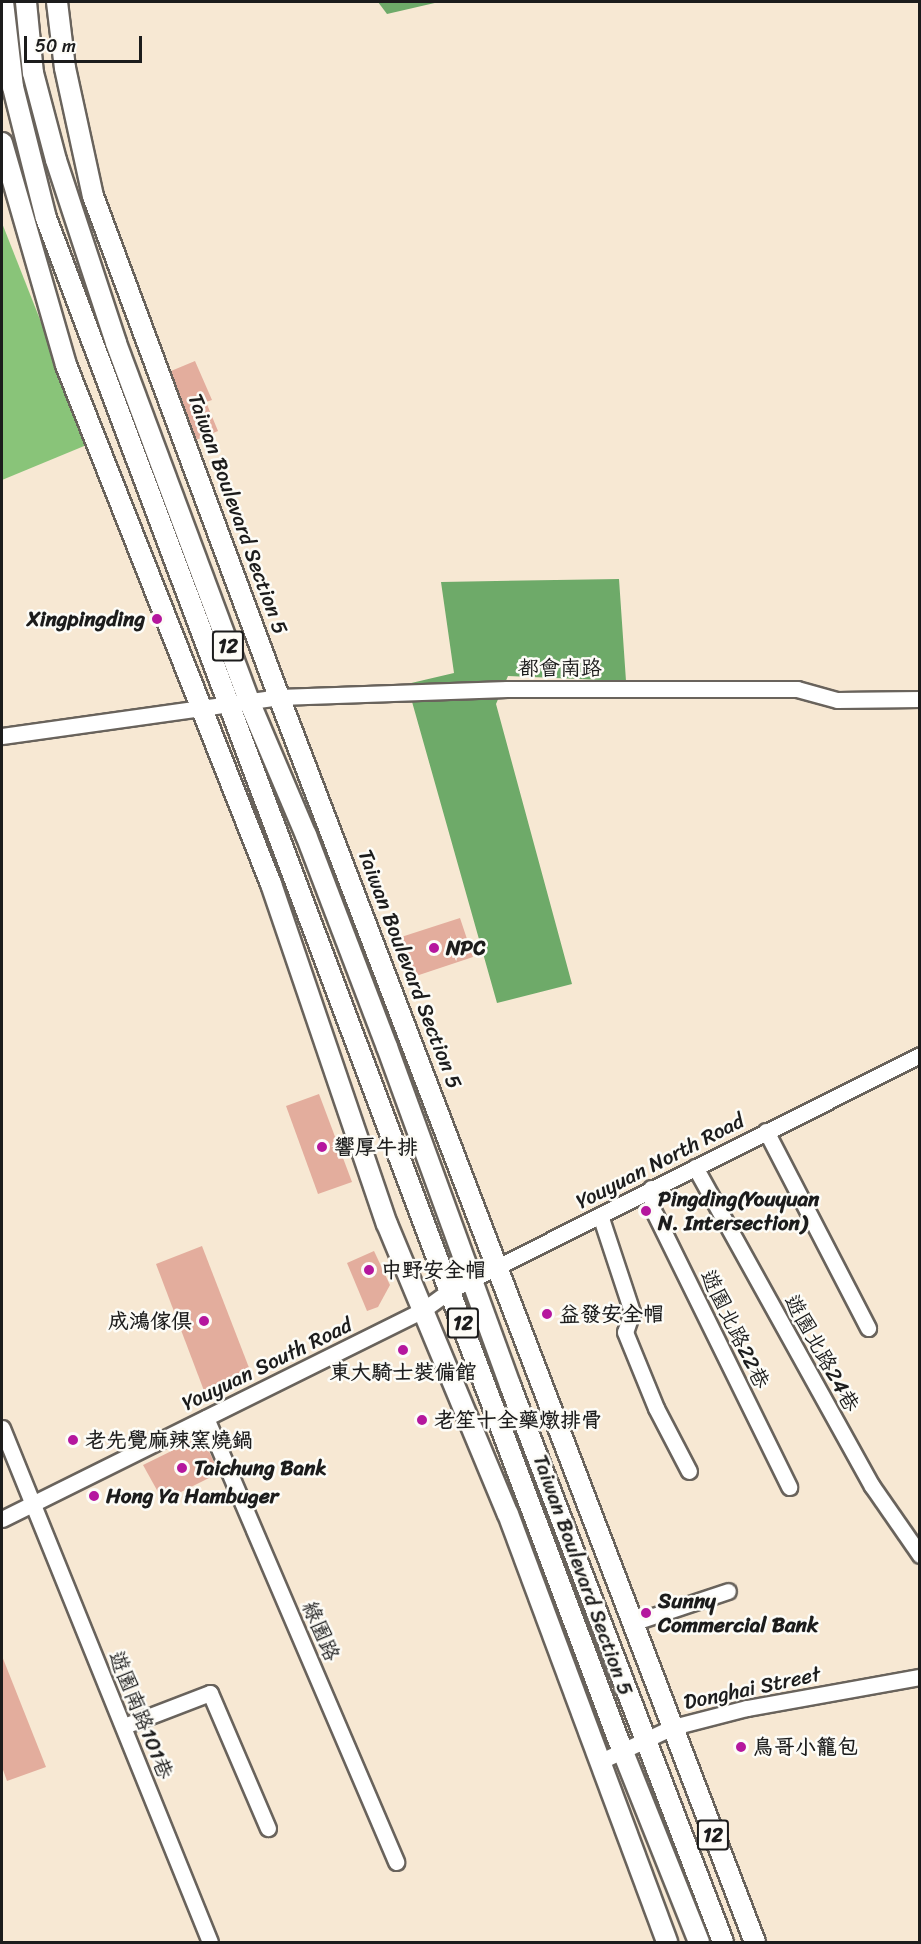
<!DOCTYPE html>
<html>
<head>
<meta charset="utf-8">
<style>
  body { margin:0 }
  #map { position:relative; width:921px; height:1944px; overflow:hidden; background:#f7e8d3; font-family:Sriracha,"LXGW WenKai TC",sans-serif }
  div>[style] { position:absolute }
  .green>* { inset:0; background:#89c479 }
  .forest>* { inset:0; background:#6eaa69 }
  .building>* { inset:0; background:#e3ad9d }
  .roads { filter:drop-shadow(2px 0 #69635c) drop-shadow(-2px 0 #69635c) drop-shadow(0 2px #69635c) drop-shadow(0 -2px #69635c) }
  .minor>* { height:15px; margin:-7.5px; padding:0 7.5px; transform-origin:7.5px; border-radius:7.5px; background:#fff }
  .major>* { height:20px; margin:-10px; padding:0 10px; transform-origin:10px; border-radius:10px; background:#fff }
  .dots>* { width:16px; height:16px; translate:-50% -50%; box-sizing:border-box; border:3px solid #fdfcf7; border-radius:50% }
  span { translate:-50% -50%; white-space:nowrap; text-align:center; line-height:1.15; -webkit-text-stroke:5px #fdfcf7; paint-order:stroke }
  .shield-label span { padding:2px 4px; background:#fdfcf7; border:2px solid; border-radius:4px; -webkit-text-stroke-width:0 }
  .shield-label { font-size:20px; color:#1c1c1c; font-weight:700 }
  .street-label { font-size:21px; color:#1c1c1c }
  .poi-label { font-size:21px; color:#1c1c1c; font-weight:700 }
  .right { translate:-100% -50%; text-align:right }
  .left { translate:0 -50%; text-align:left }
  .frame { position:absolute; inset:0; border:3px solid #1c1c1c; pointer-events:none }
  .scale { position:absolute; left:24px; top:36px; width:118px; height:27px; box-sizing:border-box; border:3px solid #1c1c1c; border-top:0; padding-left:8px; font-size:18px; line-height:21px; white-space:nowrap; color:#1c1c1c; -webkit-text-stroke:4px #fdfcf7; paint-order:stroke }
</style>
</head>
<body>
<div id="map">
  <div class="green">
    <div style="clip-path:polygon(2px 223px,89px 444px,2px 480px)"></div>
  </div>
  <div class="forest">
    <div style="clip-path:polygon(378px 2px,439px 2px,387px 14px)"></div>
    <div style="clip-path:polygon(619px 579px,626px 681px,508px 676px,496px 704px,572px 984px,497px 1003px,407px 684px,454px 673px,441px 582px)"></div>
  </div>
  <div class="building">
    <div style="clip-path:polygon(195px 361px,212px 400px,206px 402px,218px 431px,196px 440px,171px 371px)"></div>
    <div style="clip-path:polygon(460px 918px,473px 957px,410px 978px,395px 939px)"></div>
    <div style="clip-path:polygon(319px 1094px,352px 1182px,318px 1194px,286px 1106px)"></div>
    <div style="clip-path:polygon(202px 1246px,253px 1378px,206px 1396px,156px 1264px)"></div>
    <div style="clip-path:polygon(374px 1251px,390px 1285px,378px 1307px,367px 1311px,347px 1263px)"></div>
    <div style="clip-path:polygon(202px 1436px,219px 1473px,163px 1501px,143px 1465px)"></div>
    <div style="clip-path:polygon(2px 1656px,46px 1767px,7px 1781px,2px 1767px)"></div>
  </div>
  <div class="roads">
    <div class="minor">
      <div style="left:2px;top:736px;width:280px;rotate:-8deg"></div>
      <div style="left:279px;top:697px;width:228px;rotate:-2deg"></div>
      <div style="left:507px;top:689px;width:290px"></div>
      <div style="left:797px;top:689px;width:41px;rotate:15.4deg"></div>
      <div style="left:837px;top:700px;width:83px;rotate:-0.7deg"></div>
      <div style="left:766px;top:1131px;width:222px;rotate:62.6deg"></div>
      <div style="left:695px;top:1167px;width:365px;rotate:61deg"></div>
      <div style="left:872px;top:1486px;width:84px;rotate:55.2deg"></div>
      <div style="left:651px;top:1188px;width:20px;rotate:87deg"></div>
      <div style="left:652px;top:1208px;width:311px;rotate:63.8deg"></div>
      <div style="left:600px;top:1215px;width:102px;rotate:71.7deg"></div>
      <div style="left:632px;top:1312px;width:21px;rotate:109deg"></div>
      <div style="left:625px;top:1332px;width:82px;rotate:67.8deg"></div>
      <div style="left:656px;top:1408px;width:71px;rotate:62.4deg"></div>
      <div style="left:206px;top:1418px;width:483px;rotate:66.8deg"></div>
      <div style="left:2px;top:1428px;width:554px;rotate:67.97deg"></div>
      <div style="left:2px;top:1519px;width:470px;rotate:-26.4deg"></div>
      <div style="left:423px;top:1310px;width:34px;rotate:-36deg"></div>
      <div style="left:451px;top:1290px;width:525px;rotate:-26.61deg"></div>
      <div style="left:632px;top:1623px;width:101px;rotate:-18.4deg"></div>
      <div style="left:124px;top:1726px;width:92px;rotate:-21deg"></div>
      <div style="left:210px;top:1693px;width:147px;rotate:66.8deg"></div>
      <div style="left:601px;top:1761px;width:80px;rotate:-25.3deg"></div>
      <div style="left:673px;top:1727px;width:76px;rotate:-14.4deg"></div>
      <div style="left:747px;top:1708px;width:176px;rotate:-10.2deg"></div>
    </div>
    <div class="major">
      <div style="left:3px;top:2px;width:86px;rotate:83.3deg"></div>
      <div style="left:13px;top:87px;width:135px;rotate:75.9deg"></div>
      <div style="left:46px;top:218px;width:1639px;rotate:69.39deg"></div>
      <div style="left:623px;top:1752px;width:205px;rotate:68.2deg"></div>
      <div style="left:26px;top:2px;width:71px;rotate:84.4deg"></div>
      <div style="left:33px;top:73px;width:90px;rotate:75.2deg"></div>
      <div style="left:56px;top:160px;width:193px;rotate:71.8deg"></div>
      <div style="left:116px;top:343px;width:382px;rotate:69.6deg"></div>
      <div style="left:249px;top:701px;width:146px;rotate:67deg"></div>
      <div style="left:306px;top:835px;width:227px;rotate:69.1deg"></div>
      <div style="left:387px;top:1047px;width:360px;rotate:70deg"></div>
      <div style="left:510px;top:1385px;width:596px;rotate:69.07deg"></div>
      <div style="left:57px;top:2px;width:66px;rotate:83.1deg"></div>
      <div style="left:65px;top:68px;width:131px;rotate:77.7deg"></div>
      <div style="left:93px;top:196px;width:534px;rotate:69.63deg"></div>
      <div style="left:279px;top:697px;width:1333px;rotate:69.08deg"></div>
      <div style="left:2px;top:143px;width:231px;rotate:73.9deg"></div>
      <div style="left:66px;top:365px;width:558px;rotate:68.45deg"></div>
      <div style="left:271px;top:884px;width:359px;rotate:71.2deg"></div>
      <div style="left:387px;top:1224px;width:314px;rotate:67.4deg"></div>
      <div style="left:508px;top:1514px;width:457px;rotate:69.6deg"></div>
    </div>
  </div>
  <div class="dots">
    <div style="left:157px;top:619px;background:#b5179e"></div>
    <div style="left:434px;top:948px;background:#b5179e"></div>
    <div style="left:322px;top:1147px;background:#b5179e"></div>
    <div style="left:646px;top:1211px;background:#b5179e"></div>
    <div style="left:369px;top:1270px;background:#b5179e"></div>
    <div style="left:547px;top:1314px;background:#b5179e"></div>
    <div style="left:204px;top:1321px;background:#b5179e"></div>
    <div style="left:403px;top:1350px;background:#b5179e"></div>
    <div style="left:422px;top:1420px;background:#b5179e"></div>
    <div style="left:73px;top:1440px;background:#b5179e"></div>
    <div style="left:182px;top:1468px;background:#b5179e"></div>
    <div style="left:94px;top:1496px;background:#b5179e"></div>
    <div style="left:646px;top:1613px;background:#b5179e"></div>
    <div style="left:741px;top:1747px;background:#b5179e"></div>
  </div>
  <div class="shield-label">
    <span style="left:228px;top:646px">12</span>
    <span style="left:463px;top:1323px">12</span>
    <span style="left:713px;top:1835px">12</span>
  </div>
  <div class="street-label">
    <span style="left:238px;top:514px;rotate:70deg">Taiwan Boulevard Section 5</span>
    <span style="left:560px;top:668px">都會南路</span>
    <span style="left:410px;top:969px;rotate:69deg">Taiwan Boulevard Section 5</span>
    <span style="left:660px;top:1161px;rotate:-27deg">Youyuan North Road</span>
    <span style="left:735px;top:1329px;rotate:64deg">遊園北路22巷</span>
    <span style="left:822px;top:1353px;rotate:61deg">遊園北路24巷</span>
    <span style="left:267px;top:1364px;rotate:-26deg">Youyuan South Road</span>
    <span style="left:583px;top:1575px;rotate:70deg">Taiwan Boulevard Section 5</span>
    <span style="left:321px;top:1631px;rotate:67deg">綠園路</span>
    <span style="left:752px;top:1688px;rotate:-12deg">Donghai Street</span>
    <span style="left:141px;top:1715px;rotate:68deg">遊園南路101巷</span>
  </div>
  <div class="poi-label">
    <span class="right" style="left:145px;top:619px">Xingpingding</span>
    <span class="left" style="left:446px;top:948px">NPC</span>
    <span class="left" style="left:334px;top:1147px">響厚牛排</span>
    <span class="left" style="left:658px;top:1211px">Pingding(Youyuan<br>N. Intersection)</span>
    <span class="left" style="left:381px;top:1270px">中野安全帽</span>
    <span class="left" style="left:559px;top:1314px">益發安全帽</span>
    <span class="right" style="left:192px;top:1321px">成鴻傢俱</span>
    <span style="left:403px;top:1372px">東大騎士裝備館</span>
    <span class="left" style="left:434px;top:1420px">老笙十全藥燉排骨</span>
    <span class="left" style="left:85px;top:1440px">老先覺麻辣窯燒鍋</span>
    <span class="left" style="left:194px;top:1468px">Taichung Bank</span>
    <span class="left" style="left:106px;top:1496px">Hong Ya Hambuger</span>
    <span class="left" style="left:658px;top:1613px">Sunny<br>Commercial Bank</span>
    <span class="left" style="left:753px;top:1747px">鳥哥小籠包</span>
  </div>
  <div class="frame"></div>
  <div class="scale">50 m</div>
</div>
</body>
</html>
